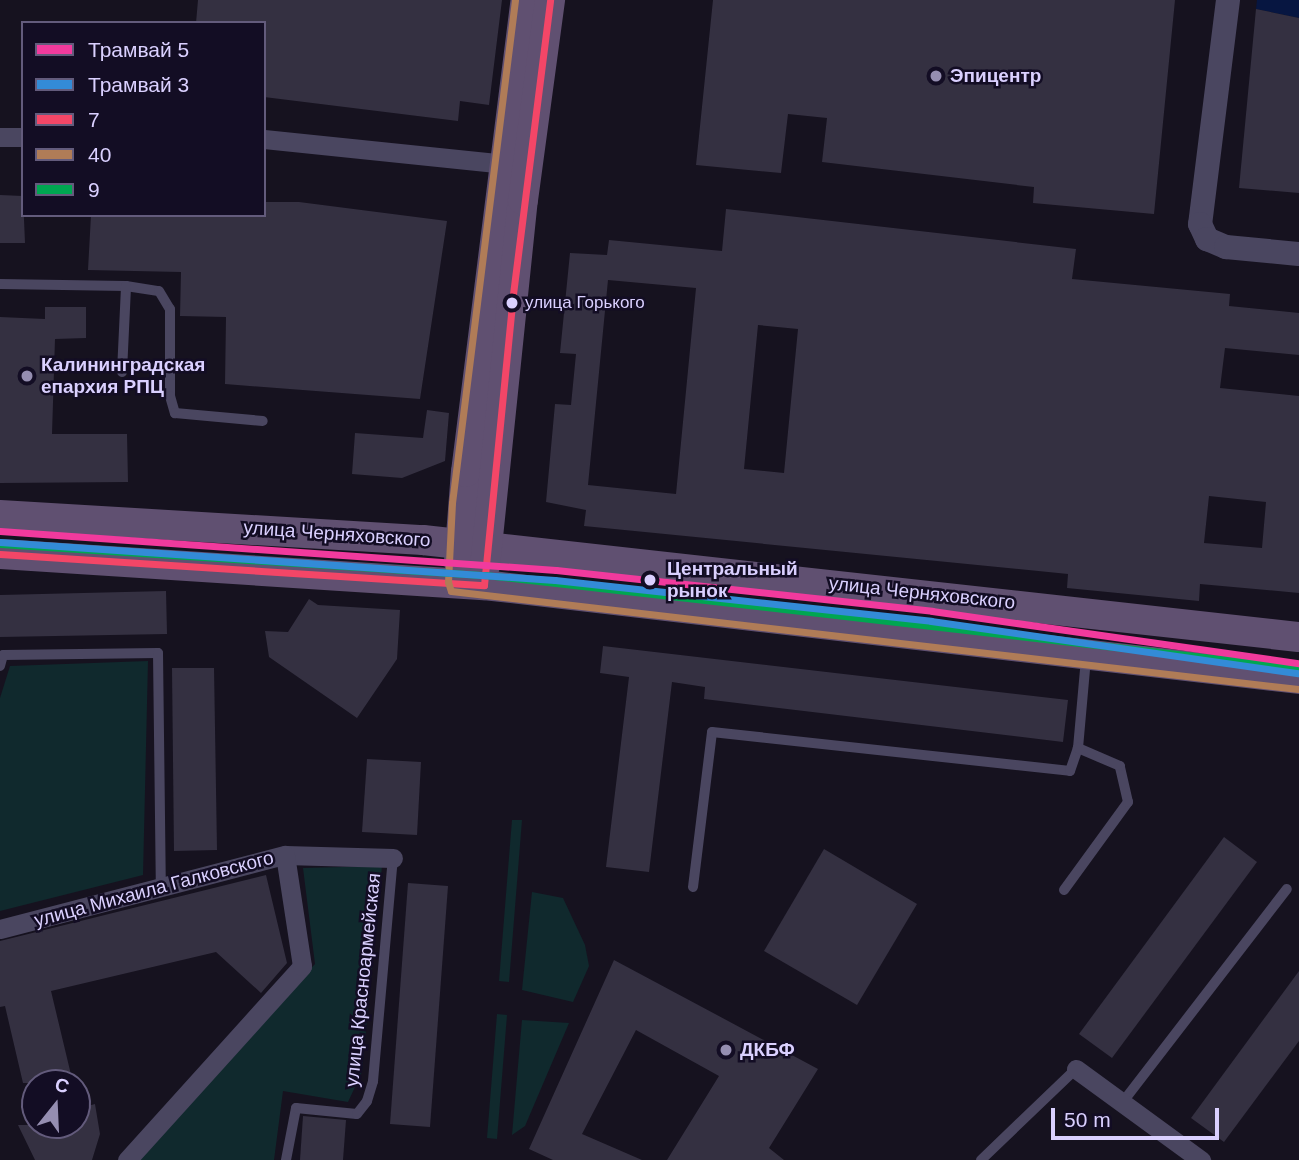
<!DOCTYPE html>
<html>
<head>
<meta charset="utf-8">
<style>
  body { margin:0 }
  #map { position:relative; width:1299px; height:1160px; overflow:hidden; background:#16121f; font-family:Arial,sans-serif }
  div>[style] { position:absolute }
  .green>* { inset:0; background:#10292d }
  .water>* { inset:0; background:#071641 }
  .building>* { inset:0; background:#343041 }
  .service>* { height:10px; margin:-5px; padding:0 5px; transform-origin:5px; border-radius:5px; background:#4a4660 }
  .minor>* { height:19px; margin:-9.5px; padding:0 9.5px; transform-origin:9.5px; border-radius:9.5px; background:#4a4660 }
  .tertiary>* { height:24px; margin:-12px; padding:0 12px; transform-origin:12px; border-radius:12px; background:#4a4660 }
  .primary>* { height:30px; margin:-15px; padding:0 15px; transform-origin:15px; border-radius:15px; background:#605071 }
  .bus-1>* { height:7px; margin:-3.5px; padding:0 3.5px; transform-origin:3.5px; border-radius:3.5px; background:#f34667 }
  .bus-2>* { height:7px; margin:-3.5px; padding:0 3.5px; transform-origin:3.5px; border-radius:3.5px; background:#b07c57 }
  .bus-3>* { height:7px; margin:-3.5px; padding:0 3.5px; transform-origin:3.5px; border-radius:3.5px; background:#00a651 }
  .tram-1>* { height:7px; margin:-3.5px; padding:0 3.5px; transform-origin:3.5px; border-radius:3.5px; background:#f13a9d }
  .tram-2>* { height:7px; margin:-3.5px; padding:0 3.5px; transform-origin:3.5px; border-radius:3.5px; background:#338bd7 }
  .dots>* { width:19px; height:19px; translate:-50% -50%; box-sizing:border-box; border:4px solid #130d24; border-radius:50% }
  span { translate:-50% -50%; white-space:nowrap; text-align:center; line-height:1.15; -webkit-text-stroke:5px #130d24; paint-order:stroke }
  .bus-label { font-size:17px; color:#dad0ff }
  .left { translate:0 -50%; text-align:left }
  .poi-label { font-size:19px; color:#dad0ff; font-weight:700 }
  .street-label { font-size:19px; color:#dad0ff }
  .stop-label { font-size:19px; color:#dad0ff; font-weight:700 }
  .legend { position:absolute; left:21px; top:21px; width:245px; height:196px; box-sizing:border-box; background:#130d24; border:2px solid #635b7c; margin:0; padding:9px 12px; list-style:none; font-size:21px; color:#dad0ff }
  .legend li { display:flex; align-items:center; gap:14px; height:35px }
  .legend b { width:35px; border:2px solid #635b7c }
  .north { position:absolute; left:21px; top:1069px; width:70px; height:70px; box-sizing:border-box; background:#130d24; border:2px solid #635b7c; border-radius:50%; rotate:18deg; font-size:19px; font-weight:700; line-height:28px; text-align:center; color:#dad0ff }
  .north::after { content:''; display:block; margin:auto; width:24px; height:32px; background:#958eb1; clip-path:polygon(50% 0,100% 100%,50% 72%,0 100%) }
  .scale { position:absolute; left:1051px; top:1108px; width:168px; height:32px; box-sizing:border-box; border:4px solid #dad0ff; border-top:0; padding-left:9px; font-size:21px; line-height:24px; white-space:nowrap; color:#dad0ff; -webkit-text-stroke:5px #130d24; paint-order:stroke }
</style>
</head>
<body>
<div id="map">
  <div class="green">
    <div style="clip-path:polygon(148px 661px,143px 875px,0 911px,0 698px,10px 666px)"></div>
    <div style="clip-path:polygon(512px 820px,522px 820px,509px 982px,499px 981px)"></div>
    <div style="clip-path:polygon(382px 866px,362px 1072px,348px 1102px,283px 1091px,274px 1160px,132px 1160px,315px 964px,303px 868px)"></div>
    <div style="clip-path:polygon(532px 892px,563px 898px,585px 945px,589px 966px,573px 1002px,522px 990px)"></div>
    <div style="clip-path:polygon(497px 1014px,507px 1015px,497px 1139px,487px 1138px)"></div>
    <div style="clip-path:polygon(522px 1020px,569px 1023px,525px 1126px,512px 1135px)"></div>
  </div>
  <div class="water">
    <div style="clip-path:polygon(1257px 0,1299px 0,1299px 18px,1256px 9px)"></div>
  </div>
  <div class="building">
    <div style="clip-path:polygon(198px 0,502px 0,489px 105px,460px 101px,458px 121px,264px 97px,264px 23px,196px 23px)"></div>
    <div style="clip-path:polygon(713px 0,1175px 0,1154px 214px,1033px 203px,1034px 187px,822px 162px,827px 118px,788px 114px,781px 173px,696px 165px)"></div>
    <div style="clip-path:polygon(1256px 9px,1299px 18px,1299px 193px,1239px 188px)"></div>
    <div style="clip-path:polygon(0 195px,23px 196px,25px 243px,0 243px)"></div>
    <div style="clip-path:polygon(264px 202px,299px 202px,447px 221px,420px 399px,225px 384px,226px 317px,180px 316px,181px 272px,88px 270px,91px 215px,264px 215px)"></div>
    <div style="clip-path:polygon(evenodd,726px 209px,1076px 249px,1072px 279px,1230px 294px,1229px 306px,1299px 313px,1299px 355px,1225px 348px,1220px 388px,1299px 396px,1299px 593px,1200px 584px,1199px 601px,1067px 588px,1068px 574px,584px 526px,586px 510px,546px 502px,555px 404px,571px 405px,576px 354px,560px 353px,570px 253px,607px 255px,609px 240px,722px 251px,726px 209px,608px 280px,696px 288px,676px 494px,588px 485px,608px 280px,726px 209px,758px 325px,798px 329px,784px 473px,744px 469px,758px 325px,726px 209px,1209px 496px,1266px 502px,1262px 548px,1204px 543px,1209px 496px)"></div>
    <div style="clip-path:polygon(45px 307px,86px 307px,86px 338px,55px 339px,52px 434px,127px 434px,128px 482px,0 483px,0 317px,45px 319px)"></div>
    <div style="clip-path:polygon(427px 410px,449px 413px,445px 461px,402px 478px,352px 474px,355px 433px,423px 438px)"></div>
    <div style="clip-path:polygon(166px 591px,167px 634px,0 637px,0 595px)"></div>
    <div style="clip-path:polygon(309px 599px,318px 605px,400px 610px,397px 659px,357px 718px,269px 657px,265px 631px,288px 632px)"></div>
    <div style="clip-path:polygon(603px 646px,1068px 700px,1063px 742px,704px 699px,705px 687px,672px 682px,649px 872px,606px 867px,629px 677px,600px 673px)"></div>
    <div style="clip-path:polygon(172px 668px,214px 668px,217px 850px,174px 851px)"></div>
    <div style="clip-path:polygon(367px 759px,421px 762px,417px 835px,362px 832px)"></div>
    <div style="clip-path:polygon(1224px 837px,1257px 862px,1112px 1058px,1079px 1034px)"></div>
    <div style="clip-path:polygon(824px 849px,917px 904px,857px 1005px,764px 951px)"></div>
    <div style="clip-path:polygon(266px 875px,287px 963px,261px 993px,216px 952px,51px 991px,73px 1083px,23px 1083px,5px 1006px,0 1007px,0 941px)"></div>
    <div style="clip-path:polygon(408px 883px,448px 886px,430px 1127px,390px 1124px)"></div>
    <div style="clip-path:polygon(614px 960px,818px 1069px,769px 1148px,784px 1160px,667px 1160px,719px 1076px,636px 1030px,582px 1134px,642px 1160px,553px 1160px,529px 1149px)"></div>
    <div style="clip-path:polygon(1299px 971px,1299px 1041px,1224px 1142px,1191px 1118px)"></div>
    <div style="clip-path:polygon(95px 1104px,100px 1134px,92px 1160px,35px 1160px,18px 1125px,77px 1125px,77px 1109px)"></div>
    <div style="clip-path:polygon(303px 1116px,346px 1120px,343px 1160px,300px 1160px)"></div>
  </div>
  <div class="service">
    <div style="left:0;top:284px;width:126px;rotate:0.9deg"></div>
    <div style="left:126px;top:286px;width:33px;rotate:9deg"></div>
    <div style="left:159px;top:291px;width:21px;rotate:59deg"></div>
    <div style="left:170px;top:309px;width:87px;rotate:90deg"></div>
    <div style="left:170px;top:396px;width:18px;rotate:74deg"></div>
    <div style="left:175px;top:413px;width:88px;rotate:5.2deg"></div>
    <div style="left:122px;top:372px;width:86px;rotate:-87.3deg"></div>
    <div style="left:0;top:666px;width:11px;rotate:-75deg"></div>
    <div style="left:3px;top:655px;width:155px;rotate:-0.7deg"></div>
    <div style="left:158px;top:653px;width:234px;rotate:89.3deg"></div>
    <div style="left:693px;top:887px;width:156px;rotate:-83deg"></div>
    <div style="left:712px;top:732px;width:360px;rotate:6.2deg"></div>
    <div style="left:1070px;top:771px;width:24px;rotate:-71deg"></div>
    <div style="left:1078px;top:748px;width:90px;rotate:-84.9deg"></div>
    <div style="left:1064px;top:890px;width:109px;rotate:-54deg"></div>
    <div style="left:1128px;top:802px;width:37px;rotate:-103deg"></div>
    <div style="left:1120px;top:766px;width:46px;rotate:-156.8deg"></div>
    <div style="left:1122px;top:1103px;width:270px;rotate:-52.4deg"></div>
    <div style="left:286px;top:1160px;width:53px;rotate:-79.1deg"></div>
    <div style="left:296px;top:1108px;width:61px;rotate:5.6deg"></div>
    <div style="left:357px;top:1114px;width:16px;rotate:-52deg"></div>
    <div style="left:367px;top:1101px;width:21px;rotate:-73deg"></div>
    <div style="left:373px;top:1081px;width:224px;rotate:-84.9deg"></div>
    <div style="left:981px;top:1160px;width:132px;rotate:-43.8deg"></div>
  </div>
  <div class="minor">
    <div style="left:0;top:137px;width:23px"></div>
    <div style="left:264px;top:139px;width:251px;rotate:5.9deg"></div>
    <div style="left:0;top:929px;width:294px;rotate:-14.6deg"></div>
    <div style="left:285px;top:855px;width:108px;rotate:1.6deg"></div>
    <div style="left:1076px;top:1069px;width:155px;rotate:36.1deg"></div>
    <div style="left:127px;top:1160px;width:261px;rotate:-47.9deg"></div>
    <div style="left:302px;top:966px;width:112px;rotate:-98.7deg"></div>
  </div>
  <div class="tertiary">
    <div style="left:1228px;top:0;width:226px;rotate:97.1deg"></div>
    <div style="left:1200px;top:224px;width:17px;rotate:65deg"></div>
    <div style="left:1207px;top:239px;width:21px;rotate:23deg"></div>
    <div style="left:1226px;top:247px;width:73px;rotate:5.5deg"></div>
  </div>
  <div class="primary">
    <div style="left:0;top:515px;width:424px;rotate:3.4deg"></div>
    <div style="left:423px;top:540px;width:881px;rotate:6.32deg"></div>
    <div style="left:0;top:554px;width:485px;rotate:3.7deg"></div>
    <div style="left:484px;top:585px;width:820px;rotate:6.58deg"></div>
    <div style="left:459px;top:562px;width:90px;rotate:-85.6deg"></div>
    <div style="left:466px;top:472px;width:476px;rotate:-82.8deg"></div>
    <div style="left:485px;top:566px;width:368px;rotate:-84.1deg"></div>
    <div style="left:523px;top:200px;width:202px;rotate:-82.3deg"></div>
  </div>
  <div class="bus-1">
    <div style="left:0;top:554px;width:485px;rotate:3.7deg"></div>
    <div style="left:484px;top:585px;width:284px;rotate:-84.3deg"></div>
    <div style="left:512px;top:302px;width:304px;rotate:-82.8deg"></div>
  </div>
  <div class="bus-2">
    <div style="left:515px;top:0;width:507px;rotate:97.14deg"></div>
    <div style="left:452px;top:503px;width:79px;rotate:92.9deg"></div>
    <div style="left:448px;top:582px;width:9px;rotate:72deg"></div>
    <div style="left:451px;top:591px;width:853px;rotate:6.6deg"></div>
  </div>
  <div class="bus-3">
    <div style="left:1px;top:544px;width:485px;rotate:3.7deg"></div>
    <div style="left:485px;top:575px;width:819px;rotate:6.52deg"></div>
  </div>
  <div class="tram-1">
    <div style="left:0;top:531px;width:557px;rotate:4.01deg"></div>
    <div style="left:556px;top:570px;width:378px;rotate:6.2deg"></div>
    <div style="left:932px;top:611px;width:371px;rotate:8.1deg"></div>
  </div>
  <div class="tram-2">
    <div style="left:0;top:542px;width:556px;rotate:3.92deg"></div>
    <div style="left:555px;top:580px;width:378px;rotate:6.2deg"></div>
    <div style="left:931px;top:621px;width:371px;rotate:8.1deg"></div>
  </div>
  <div class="dots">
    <div style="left:936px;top:76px;background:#958eb1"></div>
    <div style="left:512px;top:303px;background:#dad0ff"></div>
    <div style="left:27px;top:376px;background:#958eb1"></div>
    <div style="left:650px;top:580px;background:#dad0ff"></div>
    <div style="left:726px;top:1050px;background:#958eb1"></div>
  </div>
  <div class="bus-label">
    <span class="left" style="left:525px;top:303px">улица Горького</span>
  </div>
  <div class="poi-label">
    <span class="left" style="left:950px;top:76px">Эпицентр</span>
    <span class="left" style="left:41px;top:376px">Калининградская<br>епархия РПЦ</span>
    <span class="left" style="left:740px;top:1050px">ДКБФ</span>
  </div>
  <div class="street-label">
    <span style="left:337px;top:534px;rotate:4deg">улица Черняховского</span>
    <span style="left:922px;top:593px;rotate:6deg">улица Черняховского</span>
    <span style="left:154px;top:889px;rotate:-15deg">улица Михаила Галковского</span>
    <span style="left:363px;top:980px;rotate:-84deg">улица Красноармейская</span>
  </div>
  <div class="stop-label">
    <span class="left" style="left:667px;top:580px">Центральный<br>рынок</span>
  </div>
  <ul class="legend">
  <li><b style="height:9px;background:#f13a9d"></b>Трамвай 5</li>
  <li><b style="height:9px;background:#338bd7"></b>Трамвай 3</li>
  <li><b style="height:9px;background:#f34667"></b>7</li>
  <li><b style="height:9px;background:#b07c57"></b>40</li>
  <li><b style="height:9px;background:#00a651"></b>9</li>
  </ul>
  <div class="north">С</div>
  <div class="scale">50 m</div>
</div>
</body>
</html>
